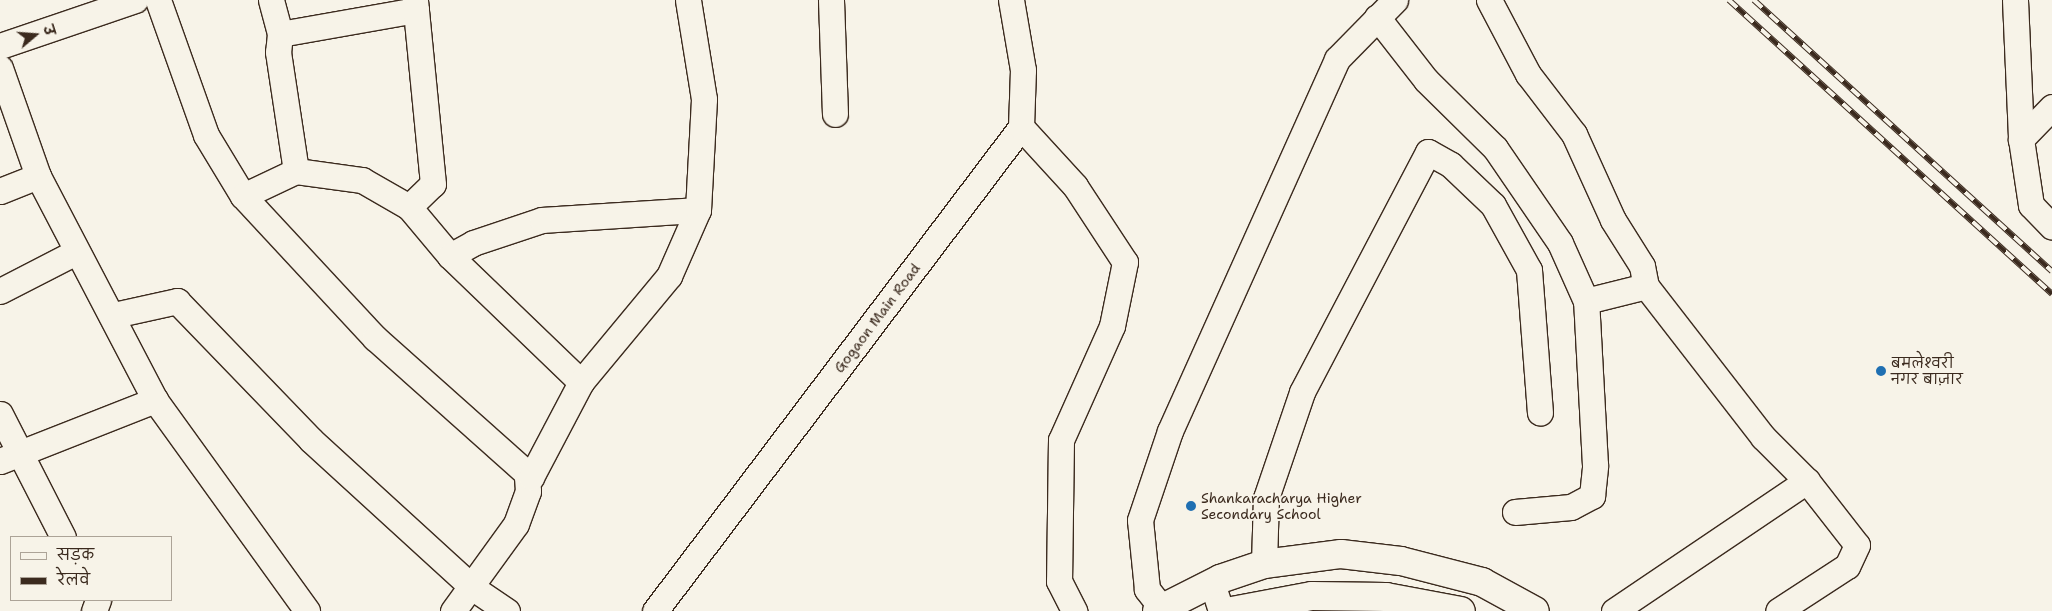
<!DOCTYPE html>
<html>
<head>
<meta charset="utf-8">
<style>
  body { margin:0 }
  #map { position:relative; width:2052px; height:611px; overflow:hidden; background:#f7f3e8; font-family:"Shantell Sans","Playpen Sans Deva",sans-serif }
  div>[style] { position:absolute }
  .roads { filter:drop-shadow(1px 0 #3b2a1e) drop-shadow(-1px 0 #3b2a1e) drop-shadow(0 1px #3b2a1e) drop-shadow(0 -1px #3b2a1e) }
  .minor>* { height:25px; margin:-12.5px; padding:0 12.5px; transform-origin:12.5px; border-radius:12.5px; background:#f7f3e8 }
  .tertiary>* { height:28px; margin:-14px; padding:0 14px; transform-origin:14px; border-radius:14px; background:#f7f3e8 }
  .rail>* { height:5.5px; margin-top:-2.75px; transform-origin:0; background:repeating-linear-gradient(90deg,#f7f3e8 0 11px,#3b2a1e 0 22px); box-sizing:border-box; border-block:1px solid #3b2a1e }
  .dots>* { width:14px; height:14px; translate:-50% -50%; box-sizing:border-box; border:2px solid #f7f3e8; border-radius:50% }
  span { translate:-50% -50%; white-space:nowrap; text-align:center; line-height:1.15; -webkit-text-stroke:4px #f7f3e8; paint-order:stroke }
  .street-label { font-size:14px; color:#3b2a1e }
  .poi-label { font-size:14px; color:#3b2a1e }
  .left { translate:0 -50%; text-align:left }
  .legend { position:absolute; left:10px; top:536px; width:162px; height:65px; box-sizing:border-box; background:#f7f3e8; border:1px solid #aca397; margin:0; padding:6px 9px; list-style:none; font-size:15px; color:#3b2a1e }
  .legend li { display:flex; align-items:center; gap:10px; height:25px }
  .legend b { width:25px; border:1px solid #aca397 }
  .north { position:absolute; left:10px; top:10px; width:50px; height:50px; -webkit-text-stroke:4px #f7f3e8; paint-order:stroke; rotate:72deg; font-size:14px; font-weight:700; line-height:20px; text-align:center; color:#3b2a1e }
  .north::after { content:''; display:block; margin:auto; width:18px; height:22px; background:#3b2a1e; clip-path:polygon(50% 0,100% 100%,50% 72%,0 100%) }
</style>
</head>
<body>
<div id="map">
  <div class="roads">
    <div class="minor">
      <div style="left:158px;top:0;width:143px;rotate:70.4deg"></div>
      <div style="left:206px;top:135px;width:71px;rotate:58.8deg"></div>
      <div style="left:243px;top:196px;width:194px;rotate:47.1deg"></div>
      <div style="left:375px;top:338px;width:209px;rotate:41.7deg"></div>
      <div style="left:271px;top:0;width:35px;rotate:75deg"></div>
      <div style="left:280px;top:34px;width:18px;rotate:96deg"></div>
      <div style="left:278px;top:52px;width:120px;rotate:81.4deg"></div>
      <div style="left:831px;top:0;width:114px;rotate:88deg"></div>
      <div style="left:1489px;top:0;width:84px;rotate:62.2deg"></div>
      <div style="left:1528px;top:74px;width:76px;rotate:52.5deg"></div>
      <div style="left:1574px;top:134px;width:94px;rotate:65.6deg"></div>
      <div style="left:1613px;top:220px;width:54px;rotate:57.8deg"></div>
      <div style="left:1642px;top:266px;width:20px;rotate:79deg"></div>
      <div style="left:1646px;top:286px;width:191px;rotate:52.2deg"></div>
      <div style="left:1763px;top:437px;width:62px;rotate:45deg"></div>
      <div style="left:2015px;top:0;width:139px;rotate:87.5deg"></div>
      <div style="left:1377px;top:17px;width:80px;rotate:52.1deg"></div>
      <div style="left:1426px;top:80px;width:97px;rotate:44.6deg"></div>
      <div style="left:1495px;top:148px;width:115px;rotate:55.6deg"></div>
      <div style="left:1560px;top:243px;width:64px;rotate:65.9deg"></div>
      <div style="left:280px;top:34px;width:138px;rotate:-10deg"></div>
      <div style="left:416px;top:10px;width:10px;rotate:-96deg"></div>
      <div style="left:0;top:46px;width:143px;rotate:-18.8deg"></div>
      <div style="left:0;top:68px;width:114px;rotate:70.6deg"></div>
      <div style="left:38px;top:176px;width:253px;rotate:62.4deg"></div>
      <div style="left:155px;top:400px;width:260px;rotate:54.2deg"></div>
      <div style="left:2052px;top:107px;width:45px;rotate:134.1deg"></div>
      <div style="left:2021px;top:139px;width:67px;rotate:81.4deg"></div>
      <div style="left:2031px;top:205px;width:30px;rotate:46deg"></div>
      <div style="left:1021px;top:127px;width:80px;rotate:47.5deg"></div>
      <div style="left:1075px;top:186px;width:91px;rotate:56.7deg"></div>
      <div style="left:1125px;top:262px;width:65px;rotate:101.5deg"></div>
      <div style="left:1112px;top:326px;width:125px;rotate:114.1deg"></div>
      <div style="left:1061px;top:440px;width:141px;rotate:90.8deg"></div>
      <div style="left:1059px;top:581px;width:34px;rotate:63deg"></div>
      <div style="left:0;top:191px;width:41px;rotate:-21.5deg"></div>
      <div style="left:243px;top:196px;width:59px;rotate:-25.3deg"></div>
      <div style="left:296px;top:171px;width:67px;rotate:7.8deg"></div>
      <div style="left:362px;top:180px;width:54px;rotate:29.9deg"></div>
      <div style="left:409px;top:207px;width:64px;rotate:50.1deg"></div>
      <div style="left:450px;top:256px;width:182px;rotate:43.9deg"></div>
      <div style="left:409px;top:207px;width:33px;rotate:-44deg"></div>
      <div style="left:433px;top:184px;width:175px;rotate:-95.6deg"></div>
      <div style="left:450px;top:256px;width:26px;rotate:-29deg"></div>
      <div style="left:473px;top:243px;width:73px;rotate:-18.4deg"></div>
      <div style="left:542px;top:220px;width:156px;rotate:-3.7deg"></div>
      <div style="left:0;top:291px;width:85px;rotate:-27.2deg"></div>
      <div style="left:114px;top:315px;width:65px;rotate:-12.5deg"></div>
      <div style="left:177px;top:301px;width:193px;rotate:46deg"></div>
      <div style="left:311px;top:440px;width:219px;rotate:42.4deg"></div>
      <div style="left:473px;top:588px;width:41px;rotate:34.1deg"></div>
      <div style="left:0;top:414px;width:138px;rotate:62.9deg"></div>
      <div style="left:0;top:461px;width:167px;rotate:-21.5deg"></div>
      <div style="left:1515px;top:512px;width:56px;rotate:-5.1deg"></div>
      <div style="left:1571px;top:507px;width:24px;rotate:-28deg"></div>
      <div style="left:1592px;top:496px;width:31px;rotate:-84deg"></div>
      <div style="left:1595px;top:465px;width:164px;rotate:-93.1deg"></div>
      <div style="left:1586px;top:301px;width:62px;rotate:-14deg"></div>
      <div style="left:1264px;top:564px;width:66px;rotate:-88.3deg"></div>
      <div style="left:1266px;top:498px;width:112px;rotate:-71.2deg"></div>
      <div style="left:1302px;top:392px;width:271px;rotate:-62.3deg"></div>
      <div style="left:1428px;top:152px;width:26px;rotate:29deg"></div>
      <div style="left:1451px;top:165px;width:58px;rotate:43.6deg"></div>
      <div style="left:1493px;top:205px;width:74px;rotate:61deg"></div>
      <div style="left:1529px;top:270px;width:143px;rotate:85.6deg"></div>
      <div style="left:1212px;top:583px;width:29px;rotate:72deg"></div>
      <div style="left:94px;top:611px;width:12px;rotate:-70deg"></div>
      <div style="left:453px;top:611px;width:107px;rotate:-54.1deg"></div>
      <div style="left:516px;top:524px;width:35px;rotate:-70deg"></div>
      <div style="left:528px;top:491px;width:15px;rotate:-94deg"></div>
      <div style="left:527px;top:476px;width:4px;rotate:14deg"></div>
      <div style="left:531px;top:477px;width:107px;rotate:-62.2deg"></div>
      <div style="left:581px;top:382px;width:138px;rotate:-50.3deg"></div>
      <div style="left:669px;top:276px;width:72px;rotate:-66.3deg"></div>
      <div style="left:698px;top:210px;width:111px;rotate:-86.9deg"></div>
      <div style="left:704px;top:99px;width:100px;rotate:-99.2deg"></div>
      <div style="left:655px;top:611px;width:607px;rotate:-52.9deg"></div>
      <div style="left:1021px;top:127px;width:57px;rotate:-88deg"></div>
      <div style="left:1023px;top:70px;width:71px;rotate:-99.7deg"></div>
      <div style="left:1164px;top:611px;width:28px;rotate:-128deg"></div>
      <div style="left:1147px;top:589px;width:69px;rotate:-95.8deg"></div>
      <div style="left:1140px;top:520px;width:94px;rotate:-71.4deg"></div>
      <div style="left:1170px;top:431px;width:408px;rotate:-65.8deg"></div>
      <div style="left:1337px;top:59px;width:83px;rotate:-45.5deg"></div>
      <div style="left:1614px;top:611px;width:233px;rotate:-34deg"></div>
      <div style="left:1807px;top:481px;width:81px;rotate:52deg"></div>
      <div style="left:1857px;top:545px;width:23px;rotate:115deg"></div>
      <div style="left:1847px;top:566px;width:82px;rotate:146.9deg"></div>
    </div>
    <div class="tertiary">
      <div style="left:1157px;top:611px;width:71px;rotate:-26.9deg"></div>
      <div style="left:1220px;top:579px;width:46px;rotate:-18.8deg"></div>
      <div style="left:1264px;top:564px;width:78px;rotate:-7.4deg"></div>
      <div style="left:1341px;top:554px;width:60px;rotate:6.7deg"></div>
      <div style="left:1401px;top:561px;width:84px;rotate:14.5deg"></div>
      <div style="left:1482px;top:582px;width:60px;rotate:28.7deg"></div>
      <div style="left:1232px;top:611px;width:81px;rotate:-10.6deg"></div>
      <div style="left:1312px;top:596px;width:74px;rotate:0.8deg"></div>
      <div style="left:1386px;top:597px;width:76px;rotate:10.6deg"></div>
    </div>
  </div>
  <div class="rail">
    <div style="left:1729px;top:0;width:437px;rotate:42.3deg"></div>
    <div style="left:1754px;top:0;width:403px;rotate:42.3deg"></div>
  </div>
  <div class="dots">
    <div style="left:1881px;top:371px;background:#1f6fb2"></div>
    <div style="left:1191px;top:506px;background:#1f6fb2"></div>
  </div>
  <div class="street-label">
    <span style="left:877px;top:318px;rotate:-53deg">Gogaon Main Road</span>
  </div>
  <div class="poi-label">
    <span class="left" style="left:1891px;top:371px">बमलेश्वरी<br>नगर बाज़ार</span>
    <span class="left" style="left:1201px;top:506px">Shankaracharya Higher<br>Secondary School</span>
  </div>
  <ul class="legend">
  <li><b style="height:6px;background:#f7f3e8"></b>सड़क</li>
  <li><b style="height:6px;background:#3b2a1e"></b>रेलवे</li>
  </ul>
  <div class="north">उ</div>
</div>
</body>
</html>
